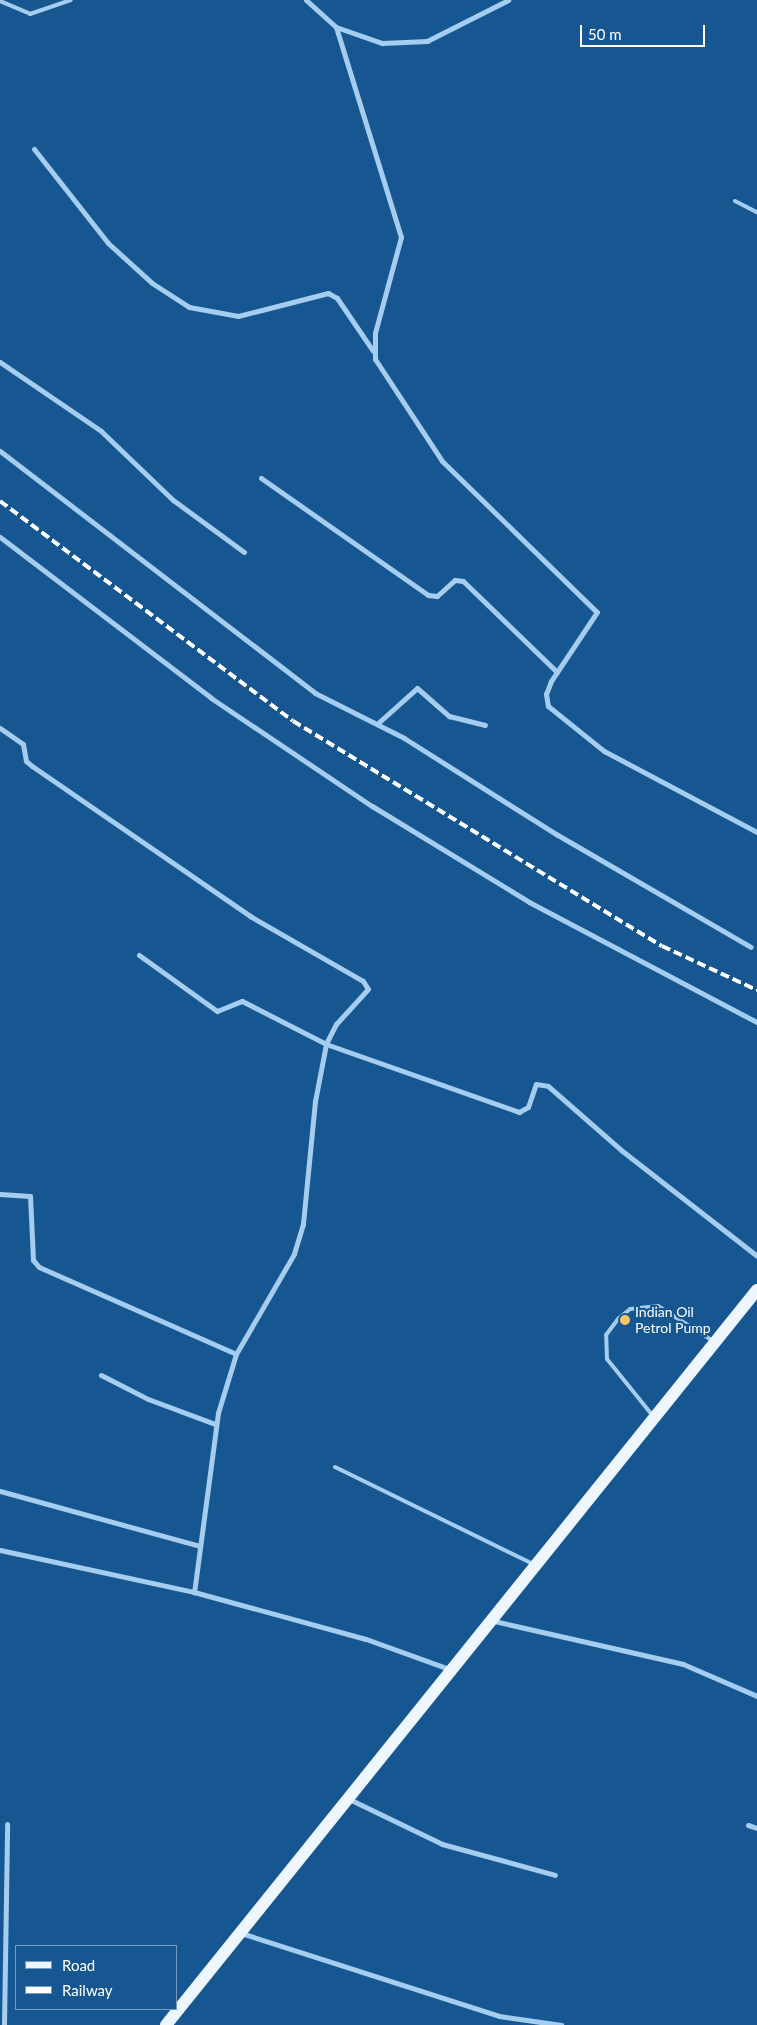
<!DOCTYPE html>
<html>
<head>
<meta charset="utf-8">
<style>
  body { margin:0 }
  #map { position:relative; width:757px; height:2025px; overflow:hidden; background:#175791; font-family:Lato,sans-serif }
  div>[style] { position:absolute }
  .service>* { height:4px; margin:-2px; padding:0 2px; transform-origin:2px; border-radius:2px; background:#a5cdf0 }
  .minor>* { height:5px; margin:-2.5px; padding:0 2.5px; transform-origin:2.5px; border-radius:2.5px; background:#a5cdf0 }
  .primary>* { height:12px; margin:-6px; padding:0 6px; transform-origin:6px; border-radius:6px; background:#eef6ff }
  .rail>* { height:4px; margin-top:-2px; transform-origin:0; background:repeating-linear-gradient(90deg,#fff 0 9px,transparent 0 13px) }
  .dots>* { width:14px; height:14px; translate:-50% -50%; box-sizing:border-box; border:2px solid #175791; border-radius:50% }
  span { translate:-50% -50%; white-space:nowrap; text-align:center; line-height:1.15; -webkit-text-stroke:4.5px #175791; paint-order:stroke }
  .poi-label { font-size:14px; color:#fff }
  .left { translate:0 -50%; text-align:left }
  .legend { position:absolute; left:15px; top:1945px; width:162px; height:65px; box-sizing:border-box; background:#175791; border:1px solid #749abd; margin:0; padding:6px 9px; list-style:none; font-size:15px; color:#fff }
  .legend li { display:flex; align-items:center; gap:10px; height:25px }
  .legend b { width:25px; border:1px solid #749abd }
  .scale { position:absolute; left:580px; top:25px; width:125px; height:22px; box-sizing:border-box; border:2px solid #fff; border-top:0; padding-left:6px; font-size:15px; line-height:18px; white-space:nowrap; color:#fff; -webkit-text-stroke:4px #175791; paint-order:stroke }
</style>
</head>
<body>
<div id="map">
  <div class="service">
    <div style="left:0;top:1px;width:33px;rotate:23deg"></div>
    <div style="left:30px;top:14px;width:43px;rotate:-18.9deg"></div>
    <div style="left:735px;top:201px;width:25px;rotate:27deg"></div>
    <div style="left:653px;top:1416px;width:73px;rotate:-128.9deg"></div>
    <div style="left:607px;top:1359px;width:24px;rotate:-92deg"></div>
    <div style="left:606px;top:1335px;width:21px;rotate:-53deg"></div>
    <div style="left:619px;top:1318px;width:14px;rotate:-39deg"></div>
    <div style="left:630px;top:1309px;width:28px;rotate:-6deg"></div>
    <div style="left:658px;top:1306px;width:65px;rotate:32.5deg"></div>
    <div style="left:335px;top:1467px;width:220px;rotate:26.1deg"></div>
  </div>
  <div class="minor">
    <div style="left:306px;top:0;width:40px;rotate:42deg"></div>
    <div style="left:336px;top:27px;width:220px;rotate:72.8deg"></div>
    <div style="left:401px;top:237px;width:99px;rotate:105.2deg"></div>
    <div style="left:375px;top:333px;width:26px;rotate:90deg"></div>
    <div style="left:375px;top:359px;width:122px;rotate:56.7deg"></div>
    <div style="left:442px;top:461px;width:216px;rotate:44.3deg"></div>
    <div style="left:597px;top:612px;width:83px;rotate:123.7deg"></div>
    <div style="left:551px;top:681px;width:14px;rotate:111deg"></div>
    <div style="left:546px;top:694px;width:12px;rotate:81deg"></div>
    <div style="left:548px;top:706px;width:72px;rotate:38.8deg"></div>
    <div style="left:604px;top:751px;width:173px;rotate:27.9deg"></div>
    <div style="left:336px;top:27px;width:49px;rotate:19.2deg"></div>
    <div style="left:382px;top:43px;width:45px;rotate:-2.5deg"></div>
    <div style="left:427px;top:41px;width:91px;rotate:-26.8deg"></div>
    <div style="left:34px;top:149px;width:120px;rotate:51.8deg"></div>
    <div style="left:108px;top:243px;width:59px;rotate:42.3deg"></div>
    <div style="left:152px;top:283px;width:44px;rotate:33deg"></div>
    <div style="left:189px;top:307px;width:50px;rotate:10.4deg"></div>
    <div style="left:238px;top:316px;width:93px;rotate:-14.3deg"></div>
    <div style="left:328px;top:293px;width:10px;rotate:29deg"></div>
    <div style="left:337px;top:298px;width:64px;rotate:55.8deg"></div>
    <div style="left:0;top:362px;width:122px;rotate:34.3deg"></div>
    <div style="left:101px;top:431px;width:100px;rotate:43.8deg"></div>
    <div style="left:173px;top:500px;width:88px;rotate:36.2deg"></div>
    <div style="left:0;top:451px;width:397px;rotate:37.5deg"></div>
    <div style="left:315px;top:693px;width:100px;rotate:26.8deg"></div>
    <div style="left:404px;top:738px;width:180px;rotate:32.3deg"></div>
    <div style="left:556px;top:834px;width:225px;rotate:30.1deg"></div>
    <div style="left:261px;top:478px;width:204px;rotate:35deg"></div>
    <div style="left:428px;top:595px;width:9px;rotate:6deg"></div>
    <div style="left:437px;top:596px;width:24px;rotate:-42deg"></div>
    <div style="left:455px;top:580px;width:8px;rotate:7deg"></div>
    <div style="left:463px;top:581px;width:131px;rotate:44.1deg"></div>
    <div style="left:0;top:537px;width:265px;rotate:37.3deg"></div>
    <div style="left:211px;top:698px;width:194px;rotate:33.9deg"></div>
    <div style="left:372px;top:806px;width:184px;rotate:31.4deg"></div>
    <div style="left:529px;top:902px;width:258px;rotate:27.8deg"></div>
    <div style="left:378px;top:723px;width:52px;rotate:-41.9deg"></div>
    <div style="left:417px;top:688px;width:43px;rotate:41.2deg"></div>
    <div style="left:449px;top:716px;width:37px;rotate:14deg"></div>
    <div style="left:0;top:728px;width:28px;rotate:35deg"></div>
    <div style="left:23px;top:744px;width:17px;rotate:80deg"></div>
    <div style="left:26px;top:761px;width:8px;rotate:40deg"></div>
    <div style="left:32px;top:766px;width:265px;rotate:34.5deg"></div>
    <div style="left:250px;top:916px;width:130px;rotate:29.9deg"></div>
    <div style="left:363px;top:981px;width:9px;rotate:58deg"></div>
    <div style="left:368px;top:989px;width:47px;rotate:132.4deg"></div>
    <div style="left:336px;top:1024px;width:22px;rotate:117deg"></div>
    <div style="left:326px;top:1044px;width:58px;rotate:100.9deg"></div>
    <div style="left:315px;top:1101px;width:124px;rotate:95.6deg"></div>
    <div style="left:303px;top:1224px;width:31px;rotate:107deg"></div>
    <div style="left:294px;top:1254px;width:116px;rotate:120.1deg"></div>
    <div style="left:236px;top:1354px;width:62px;rotate:107deg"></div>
    <div style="left:218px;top:1413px;width:181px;rotate:97.6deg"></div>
    <div style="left:139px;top:955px;width:96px;rotate:35.7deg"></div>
    <div style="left:217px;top:1011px;width:27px;rotate:-22deg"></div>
    <div style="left:242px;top:1001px;width:94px;rotate:27.1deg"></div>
    <div style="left:326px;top:1044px;width:205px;rotate:19.4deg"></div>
    <div style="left:519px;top:1112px;width:10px;rotate:-29deg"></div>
    <div style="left:528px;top:1107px;width:24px;rotate:-71deg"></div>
    <div style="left:536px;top:1084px;width:12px;rotate:9deg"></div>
    <div style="left:548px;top:1086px;width:97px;rotate:41.2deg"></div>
    <div style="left:621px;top:1150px;width:172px;rotate:37.9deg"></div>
    <div style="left:0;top:1194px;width:30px;rotate:4deg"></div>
    <div style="left:30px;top:1196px;width:64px;rotate:87.3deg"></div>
    <div style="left:33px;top:1260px;width:9px;rotate:49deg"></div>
    <div style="left:39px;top:1267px;width:215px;rotate:23.8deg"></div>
    <div style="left:101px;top:1375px;width:53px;rotate:27.1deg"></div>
    <div style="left:148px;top:1399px;width:72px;rotate:20.5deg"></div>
    <div style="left:0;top:1491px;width:206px;rotate:15.4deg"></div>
    <div style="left:0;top:1550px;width:198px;rotate:12.2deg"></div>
    <div style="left:194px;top:1592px;width:178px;rotate:15.3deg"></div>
    <div style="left:366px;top:1639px;width:88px;rotate:19.9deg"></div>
    <div style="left:494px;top:1621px;width:194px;rotate:12.8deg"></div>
    <div style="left:683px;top:1664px;width:81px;rotate:23.4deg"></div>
    <div style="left:349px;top:1799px;width:103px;rotate:25.8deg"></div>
    <div style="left:442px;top:1844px;width:117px;rotate:15.3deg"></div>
    <div style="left:748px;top:1825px;width:9px;rotate:18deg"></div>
    <div style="left:241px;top:1933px;width:271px;rotate:17.8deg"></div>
    <div style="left:499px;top:2016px;width:63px;rotate:8.3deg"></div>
    <div style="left:4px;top:2025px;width:201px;rotate:-89.1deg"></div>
  </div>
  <div class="primary">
    <div style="left:166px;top:2025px;width:943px;rotate:-51.2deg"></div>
  </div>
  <div class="rail">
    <div style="left:0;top:501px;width:366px;rotate:36.9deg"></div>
    <div style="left:293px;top:721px;width:432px;rotate:31.4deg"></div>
    <div style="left:662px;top:946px;width:105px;rotate:24.9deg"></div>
  </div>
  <div class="dots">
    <div style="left:625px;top:1320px;background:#ffc564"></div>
  </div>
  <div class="poi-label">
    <span class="left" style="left:635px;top:1320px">Indian Oil<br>Petrol Pump</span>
  </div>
  <ul class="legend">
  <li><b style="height:6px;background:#eef6ff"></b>Road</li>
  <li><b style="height:6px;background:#fff"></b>Railway</li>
  </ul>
  <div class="scale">50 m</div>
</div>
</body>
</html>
